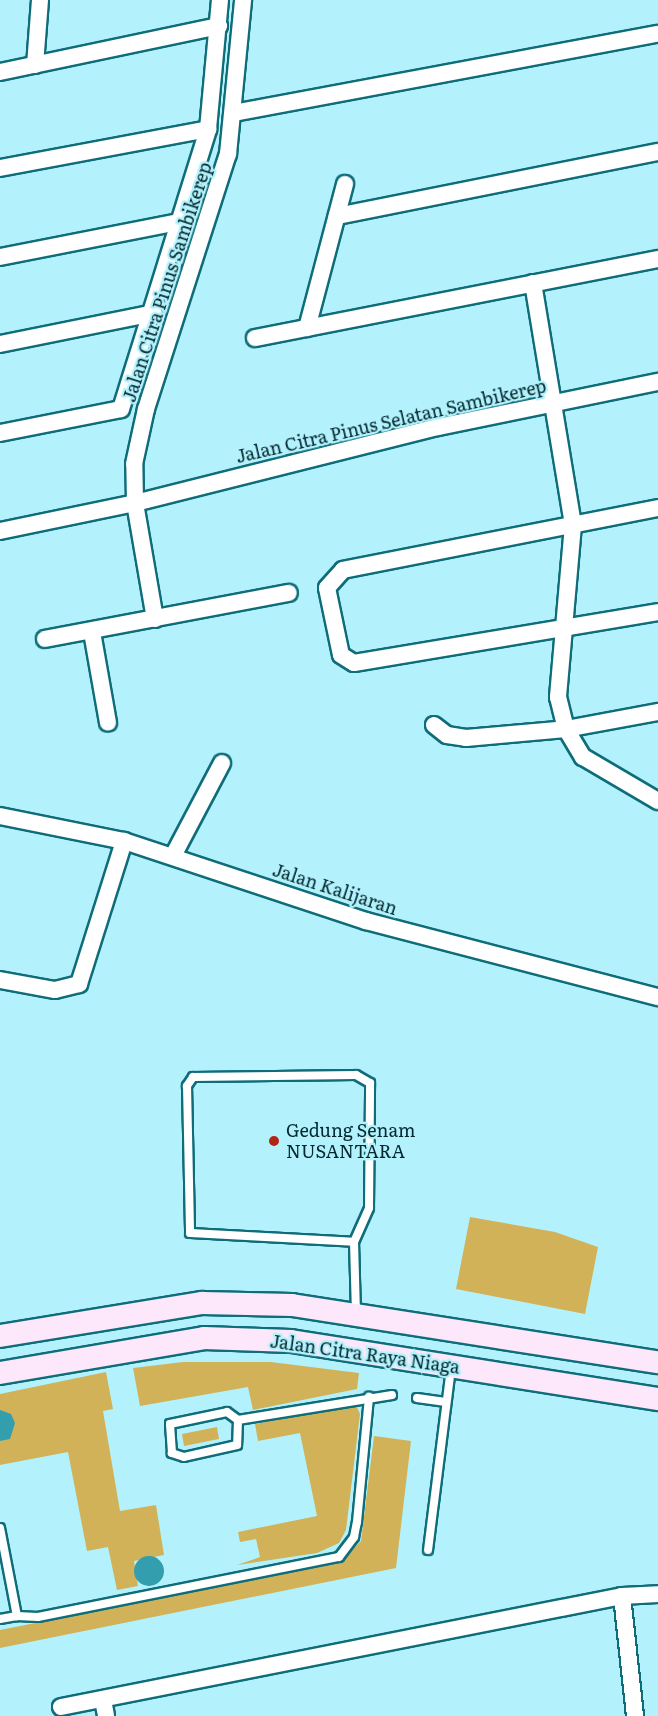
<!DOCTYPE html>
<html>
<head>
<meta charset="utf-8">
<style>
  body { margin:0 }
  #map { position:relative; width:658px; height:1716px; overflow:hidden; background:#b3f2fd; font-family:Literata,serif }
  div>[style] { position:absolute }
  .green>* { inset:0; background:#d1b258 }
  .water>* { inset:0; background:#339eae }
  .round { border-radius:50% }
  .roads { filter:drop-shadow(2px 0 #0f6d7a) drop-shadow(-2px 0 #0f6d7a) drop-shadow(0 2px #0f6d7a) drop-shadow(0 -2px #0f6d7a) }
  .lane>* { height:8px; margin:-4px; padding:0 4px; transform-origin:4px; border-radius:4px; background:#fff }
  .street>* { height:16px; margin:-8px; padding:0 8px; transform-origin:8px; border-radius:8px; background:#fff }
  .secondary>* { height:22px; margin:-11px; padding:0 11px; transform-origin:11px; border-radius:11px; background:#fce8fa }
  .dots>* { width:16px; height:16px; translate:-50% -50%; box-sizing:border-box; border:3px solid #b3f2fd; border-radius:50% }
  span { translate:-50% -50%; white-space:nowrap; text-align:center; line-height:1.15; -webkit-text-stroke:4.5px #b3f2fd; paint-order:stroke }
  .street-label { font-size:18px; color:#04282e }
  .poi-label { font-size:18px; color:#04282e }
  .left { translate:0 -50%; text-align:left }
</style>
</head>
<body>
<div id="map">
  <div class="green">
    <div style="clip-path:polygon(470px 1217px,555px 1232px,598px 1247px,585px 1314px,456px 1289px)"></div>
    <div style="clip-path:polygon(183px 1362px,271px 1362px,359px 1373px,357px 1389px,253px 1410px,248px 1387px,140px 1406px,133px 1368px)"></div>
    <div style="clip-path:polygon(106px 1372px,113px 1409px,103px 1411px,120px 1511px,156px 1505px,164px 1555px,134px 1561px,138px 1586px,117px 1590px,108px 1547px,87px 1551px,68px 1452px,0 1465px,0 1394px)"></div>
    <div style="clip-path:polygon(356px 1405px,360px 1414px,346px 1530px,339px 1543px,317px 1553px,237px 1565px,260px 1557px,256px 1539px,240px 1542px,238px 1532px,317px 1516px,300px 1433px,258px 1441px,255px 1424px)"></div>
    <div style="clip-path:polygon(217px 1427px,219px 1439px,184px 1446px,182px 1434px)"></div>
    <div style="clip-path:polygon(374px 1436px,411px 1441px,396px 1568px,0 1648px,0 1630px,341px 1562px,361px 1541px)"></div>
  </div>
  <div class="water">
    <div style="clip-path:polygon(0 1410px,11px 1414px,15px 1423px,10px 1439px,0 1441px)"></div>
    <div class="round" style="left:134px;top:1556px;width:30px;height:30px"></div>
  </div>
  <div class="roads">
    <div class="lane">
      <div style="left:354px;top:1242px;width:37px;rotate:-66deg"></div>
      <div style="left:369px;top:1208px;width:125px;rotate:-89.5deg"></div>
      <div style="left:370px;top:1083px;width:16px;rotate:-150deg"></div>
      <div style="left:356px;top:1075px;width:163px;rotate:179.3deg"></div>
      <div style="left:193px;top:1077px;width:11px;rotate:124deg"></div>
      <div style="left:187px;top:1086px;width:147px;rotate:88.8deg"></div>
      <div style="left:190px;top:1233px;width:164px;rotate:3.1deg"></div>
      <div style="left:354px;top:1242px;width:71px;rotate:88.4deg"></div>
      <div style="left:417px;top:1398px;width:29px;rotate:8deg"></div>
      <div style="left:227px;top:1412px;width:14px;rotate:36deg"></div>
      <div style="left:238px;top:1420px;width:25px;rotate:92deg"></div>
      <div style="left:237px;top:1445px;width:54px;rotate:167.2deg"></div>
      <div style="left:184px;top:1457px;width:13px;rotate:-162deg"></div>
      <div style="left:172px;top:1453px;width:29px;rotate:-94deg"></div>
      <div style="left:170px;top:1424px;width:58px;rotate:-11.9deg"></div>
      <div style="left:238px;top:1420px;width:156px;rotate:-9.2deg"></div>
      <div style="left:0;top:1528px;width:90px;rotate:79.1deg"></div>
      <div style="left:17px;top:1616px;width:21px;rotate:3deg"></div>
      <div style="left:38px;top:1617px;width:307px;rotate:-11.3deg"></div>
      <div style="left:339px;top:1557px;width:25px;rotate:-53deg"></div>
      <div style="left:354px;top:1537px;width:15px;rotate:-79deg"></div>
      <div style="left:357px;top:1522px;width:126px;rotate:-84.5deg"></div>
      <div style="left:428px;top:1550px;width:182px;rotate:-82.8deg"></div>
      <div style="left:0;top:1619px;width:17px;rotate:-10deg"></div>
    </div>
    <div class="street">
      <div style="left:35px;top:65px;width:65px;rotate:-85.6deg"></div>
      <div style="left:0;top:72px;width:224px;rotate:-11.9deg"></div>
      <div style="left:234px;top:113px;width:431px;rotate:-10.6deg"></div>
      <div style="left:0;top:168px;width:212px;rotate:-10.6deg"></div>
      <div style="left:337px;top:216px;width:327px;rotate:-11.3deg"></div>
      <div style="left:0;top:257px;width:187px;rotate:-11.1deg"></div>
      <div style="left:533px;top:283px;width:245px;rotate:80.6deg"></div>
      <div style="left:573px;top:525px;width:173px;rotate:95deg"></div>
      <div style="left:558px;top:697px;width:33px;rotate:76deg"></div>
      <div style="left:566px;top:729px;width:33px;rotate:59deg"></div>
      <div style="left:583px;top:757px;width:87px;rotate:30.4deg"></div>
      <div style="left:307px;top:328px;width:149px;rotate:-75.2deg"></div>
      <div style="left:255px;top:338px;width:411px;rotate:-11.1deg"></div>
      <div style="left:0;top:344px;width:157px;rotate:-11.4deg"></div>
      <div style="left:0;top:433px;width:123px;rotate:-11.2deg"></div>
      <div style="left:121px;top:409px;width:293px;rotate:-72.7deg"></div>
      <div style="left:208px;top:129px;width:130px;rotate:-84.7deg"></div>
      <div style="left:658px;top:508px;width:321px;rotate:168.9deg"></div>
      <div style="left:343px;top:570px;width:24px;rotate:132deg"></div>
      <div style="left:327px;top:588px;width:68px;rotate:78.2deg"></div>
      <div style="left:341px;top:655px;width:15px;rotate:32deg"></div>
      <div style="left:354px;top:663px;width:308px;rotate:-9.5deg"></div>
      <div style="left:0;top:531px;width:138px;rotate:-11.7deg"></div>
      <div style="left:135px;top:503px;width:312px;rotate:-14.1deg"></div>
      <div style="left:438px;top:427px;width:225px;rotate:-11.6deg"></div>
      <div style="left:155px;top:619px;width:118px;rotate:-99.8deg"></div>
      <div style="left:135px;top:503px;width:39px;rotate:-91deg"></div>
      <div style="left:134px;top:464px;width:56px;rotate:-77.7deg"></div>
      <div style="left:146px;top:409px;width:268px;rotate:-72.2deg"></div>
      <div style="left:228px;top:154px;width:155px;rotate:-84.4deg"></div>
      <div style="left:92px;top:632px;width:92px;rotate:80deg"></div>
      <div style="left:45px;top:639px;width:248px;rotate:-10.7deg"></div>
      <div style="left:434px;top:725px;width:16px;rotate:38deg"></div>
      <div style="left:447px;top:735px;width:19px;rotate:9deg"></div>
      <div style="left:466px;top:738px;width:100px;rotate:-5.1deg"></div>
      <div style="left:566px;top:729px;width:94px;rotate:-10.5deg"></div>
      <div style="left:0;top:816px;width:126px;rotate:11.4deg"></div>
      <div style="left:124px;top:841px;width:255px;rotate:18.3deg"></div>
      <div style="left:366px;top:921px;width:302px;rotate:14.6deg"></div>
      <div style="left:173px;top:856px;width:105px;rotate:-62.2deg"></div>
      <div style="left:0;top:980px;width:56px;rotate:10.3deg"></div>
      <div style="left:55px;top:990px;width:25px;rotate:-14deg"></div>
      <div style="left:79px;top:984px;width:150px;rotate:-72.5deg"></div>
      <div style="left:622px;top:1596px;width:121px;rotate:83.8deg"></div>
      <div style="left:103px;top:1700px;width:16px;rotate:79deg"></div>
      <div style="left:61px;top:1707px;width:572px;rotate:-11.19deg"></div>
      <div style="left:622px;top:1596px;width:36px;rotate:-3deg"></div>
    </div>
    <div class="secondary">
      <div style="left:0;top:1336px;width:205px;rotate:-9.3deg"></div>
      <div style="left:202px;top:1303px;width:90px;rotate:1.3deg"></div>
      <div style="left:292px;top:1305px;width:370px;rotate:8.9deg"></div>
      <div style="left:0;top:1373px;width:207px;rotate:-9.7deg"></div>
      <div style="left:204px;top:1338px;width:87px;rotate:2deg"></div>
      <div style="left:291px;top:1341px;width:372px;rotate:9deg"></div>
    </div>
  </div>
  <div class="dots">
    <div style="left:274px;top:1141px;background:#b22416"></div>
  </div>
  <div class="street-label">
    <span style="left:167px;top:282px;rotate:-72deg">Jalan Citra Pinus Sambikerep</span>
    <span style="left:391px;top:421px;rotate:-13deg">Jalan Citra Pinus Selatan Sambikerep</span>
    <span style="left:335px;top:889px;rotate:18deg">Jalan Kalijaran</span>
    <span style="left:365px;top:1354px;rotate:8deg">Jalan Citra Raya Niaga</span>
  </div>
  <div class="poi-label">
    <span class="left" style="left:286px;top:1141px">Gedung Senam<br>NUSANTARA</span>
  </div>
</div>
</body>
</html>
